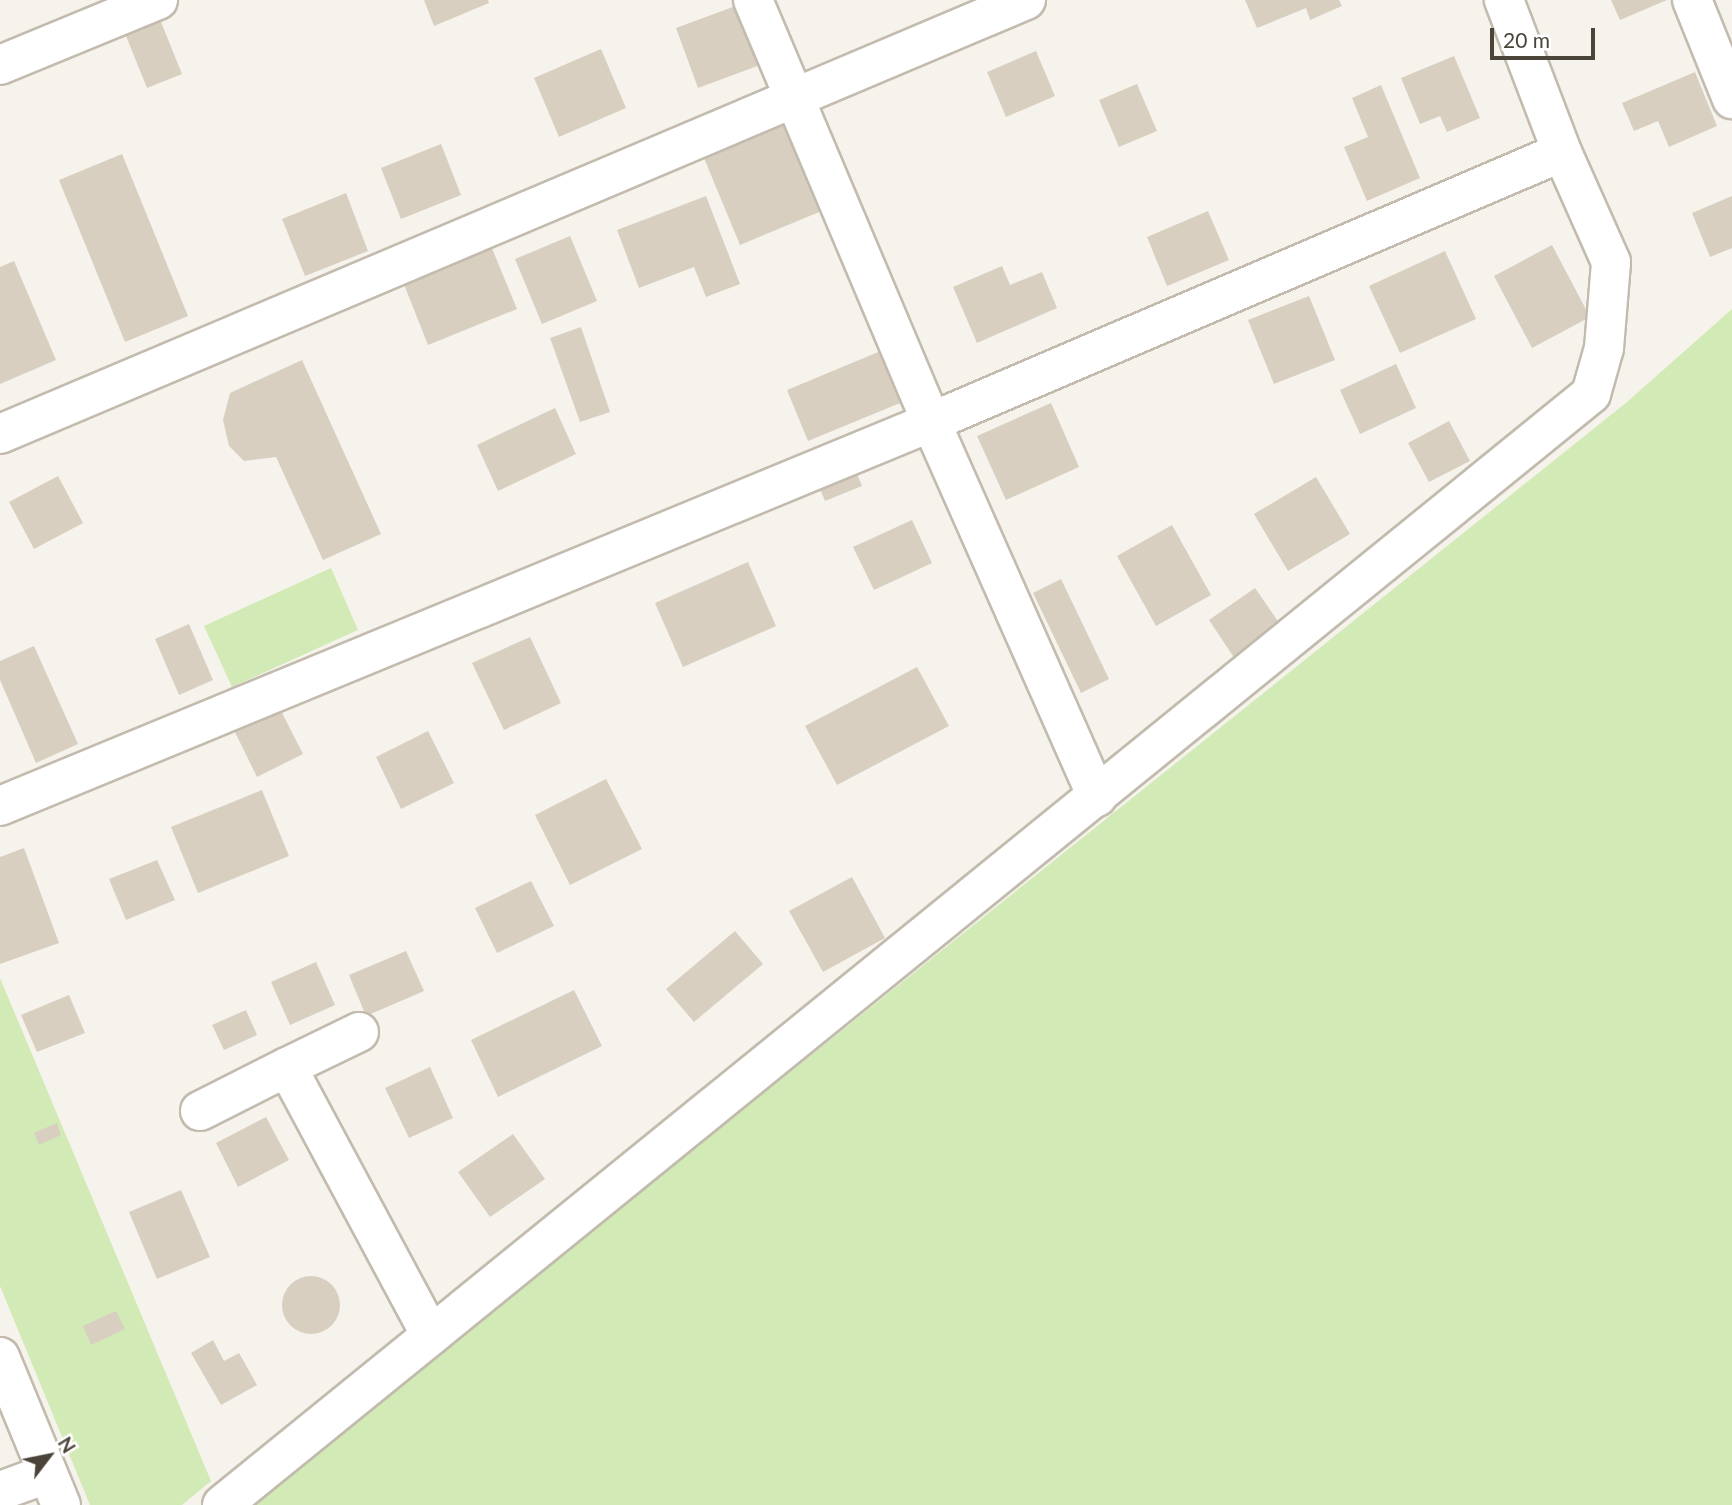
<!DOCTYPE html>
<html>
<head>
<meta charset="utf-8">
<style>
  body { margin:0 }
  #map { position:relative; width:1732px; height:1505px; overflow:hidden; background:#f6f3ec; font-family:Lato,sans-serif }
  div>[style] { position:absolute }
  .green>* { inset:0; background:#d2eab5 }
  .building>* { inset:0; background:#d8cfc1 }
  .round { border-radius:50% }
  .roads { filter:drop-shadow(2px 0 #c2bbae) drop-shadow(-2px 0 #c2bbae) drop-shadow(0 2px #c2bbae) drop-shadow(0 -2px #c2bbae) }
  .minor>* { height:38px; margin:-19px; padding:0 19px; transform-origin:19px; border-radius:19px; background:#fff }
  span { translate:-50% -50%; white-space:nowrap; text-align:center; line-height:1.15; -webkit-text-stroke:5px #fff; paint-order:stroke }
  .north { position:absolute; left:14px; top:1421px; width:70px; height:70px; -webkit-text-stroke:5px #fff; paint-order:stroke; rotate:58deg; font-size:19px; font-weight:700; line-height:28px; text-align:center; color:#4b4439 }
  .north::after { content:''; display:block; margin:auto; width:24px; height:32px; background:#4b4439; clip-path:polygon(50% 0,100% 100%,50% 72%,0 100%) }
  .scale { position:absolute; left:1490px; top:28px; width:105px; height:32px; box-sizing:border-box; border:4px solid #4b4439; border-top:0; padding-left:9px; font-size:21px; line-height:24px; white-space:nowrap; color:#4b4439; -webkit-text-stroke:5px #fff; paint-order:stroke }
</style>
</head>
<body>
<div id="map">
  <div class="green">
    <div style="clip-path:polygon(1732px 309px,1732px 1505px,249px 1505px,1627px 402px)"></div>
    <div style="clip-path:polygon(331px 568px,358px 630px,232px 687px,204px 626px)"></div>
    <div style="clip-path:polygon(0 978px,211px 1481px,182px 1505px,90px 1505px,0 1286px)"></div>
  </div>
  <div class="building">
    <div style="clip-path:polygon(424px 0,488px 0,489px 3px,434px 26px)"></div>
    <div style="clip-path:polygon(1245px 0,1339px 0,1342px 6px,1310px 20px,1306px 8px,1257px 28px)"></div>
    <div style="clip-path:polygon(1611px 0,1667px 0,1620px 20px)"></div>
    <div style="clip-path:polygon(741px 4px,763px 64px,698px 88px,676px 28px)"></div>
    <div style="clip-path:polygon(159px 17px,182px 74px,147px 88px,124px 31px)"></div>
    <div style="clip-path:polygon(601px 49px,626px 108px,559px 137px,534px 78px)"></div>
    <div style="clip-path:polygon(1036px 51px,1055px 96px,1006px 117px,987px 72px)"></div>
    <div style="clip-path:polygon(1454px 56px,1480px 118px,1447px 132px,1440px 116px,1420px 124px,1401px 78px)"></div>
    <div style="clip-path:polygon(1695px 72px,1717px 126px,1669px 147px,1658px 121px,1634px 131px,1622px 103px)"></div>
    <div style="clip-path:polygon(1137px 84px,1157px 131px,1119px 147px,1099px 100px)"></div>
    <div style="clip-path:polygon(1381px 85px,1420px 178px,1367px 201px,1344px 147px,1368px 137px,1352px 98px)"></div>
    <div style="clip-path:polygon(783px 111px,824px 210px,740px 245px,699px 146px)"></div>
    <div style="clip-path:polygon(441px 144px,461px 195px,401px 219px,381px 168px)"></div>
    <div style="clip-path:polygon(122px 154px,188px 316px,125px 342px,59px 180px)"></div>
    <div style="clip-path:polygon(346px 193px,368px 251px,305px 276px,282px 219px)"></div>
    <div style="clip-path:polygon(706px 196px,740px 284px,706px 297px,694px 267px,639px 288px,617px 230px)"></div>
    <div style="clip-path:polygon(1732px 196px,1732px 248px,1710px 257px,1692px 213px)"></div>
    <div style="clip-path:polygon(1208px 211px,1229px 260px,1167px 286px,1147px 237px)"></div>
    <div style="clip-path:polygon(570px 236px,597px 301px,542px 324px,515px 259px)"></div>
    <div style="clip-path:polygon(489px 241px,517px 309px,428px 345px,401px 277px)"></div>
    <div style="clip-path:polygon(1552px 245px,1590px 317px,1532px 348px,1494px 276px)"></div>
    <div style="clip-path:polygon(1445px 251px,1476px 319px,1400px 353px,1369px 286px)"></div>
    <div style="clip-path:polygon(14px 261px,56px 360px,0 384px,0 267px)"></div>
    <div style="clip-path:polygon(1002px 266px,1010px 285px,1042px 272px,1057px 308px,977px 343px,953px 287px)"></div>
    <div style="clip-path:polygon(1309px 296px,1335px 360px,1274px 384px,1248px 320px)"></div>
    <div style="clip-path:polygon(581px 327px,610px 412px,580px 422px,550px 338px)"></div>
    <div style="clip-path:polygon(883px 350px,905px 401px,808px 441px,787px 390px)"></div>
    <div style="clip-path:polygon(302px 360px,381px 534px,323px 560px,276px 457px,244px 461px,229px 446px,223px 420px,230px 393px)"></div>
    <div style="clip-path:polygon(1396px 364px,1416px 408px,1360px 434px,1340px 390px)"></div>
    <div style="clip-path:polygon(1051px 403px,1079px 467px,1006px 500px,977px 436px)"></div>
    <div style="clip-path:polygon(555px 408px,576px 454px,498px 491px,477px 445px)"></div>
    <div style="clip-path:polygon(1449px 421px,1470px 461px,1429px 482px,1408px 443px)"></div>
    <div style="clip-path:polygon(855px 469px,862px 486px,825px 501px,818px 484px)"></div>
    <div style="clip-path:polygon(58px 476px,83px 523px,34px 549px,9px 502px)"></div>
    <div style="clip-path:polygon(1316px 477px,1350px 534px,1288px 571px,1254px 514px)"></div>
    <div style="clip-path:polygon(912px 520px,932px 563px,874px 590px,853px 547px)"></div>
    <div style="clip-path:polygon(1172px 525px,1211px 595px,1156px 626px,1117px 556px)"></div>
    <div style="clip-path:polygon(748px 562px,776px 626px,683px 667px,655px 603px)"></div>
    <div style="clip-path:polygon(1061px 579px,1109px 679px,1081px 693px,1033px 593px)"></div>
    <div style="clip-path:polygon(1255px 588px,1284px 630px,1237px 662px,1209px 620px)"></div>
    <div style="clip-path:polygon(189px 624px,213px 680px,179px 695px,155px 639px)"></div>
    <div style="clip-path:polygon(530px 637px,561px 703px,504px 730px,472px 663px)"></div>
    <div style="clip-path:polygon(34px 646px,78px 744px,36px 763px,0 680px,0 661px)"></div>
    <div style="clip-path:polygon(917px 667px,949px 726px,837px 785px,805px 726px)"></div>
    <div style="clip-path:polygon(276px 701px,303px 754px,257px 777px,231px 724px)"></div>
    <div style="clip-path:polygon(428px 731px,454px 783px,401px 809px,376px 757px)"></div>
    <div style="clip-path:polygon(606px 779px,642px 849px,570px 885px,535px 815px)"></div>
    <div style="clip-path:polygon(262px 790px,289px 856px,198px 893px,171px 827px)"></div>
    <div style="clip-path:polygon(24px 848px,59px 943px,0 964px,0 857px)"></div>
    <div style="clip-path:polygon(157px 860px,175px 900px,126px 920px,109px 879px)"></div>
    <div style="clip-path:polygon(852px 877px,885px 938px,823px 972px,789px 911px)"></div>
    <div style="clip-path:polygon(531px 881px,554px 926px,497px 953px,475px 908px)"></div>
    <div style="clip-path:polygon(735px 931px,763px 964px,694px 1022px,666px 989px)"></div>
    <div style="clip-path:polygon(406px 951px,424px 991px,366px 1016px,349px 975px)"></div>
    <div style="clip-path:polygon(316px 962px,335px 1005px,290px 1025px,271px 982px)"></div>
    <div style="clip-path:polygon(574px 990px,602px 1046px,498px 1097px,471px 1040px)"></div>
    <div style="clip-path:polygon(69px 995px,85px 1033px,37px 1052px,21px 1015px)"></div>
    <div style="clip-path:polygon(246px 1010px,257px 1035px,224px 1050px,212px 1025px)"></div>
    <div style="clip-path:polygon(430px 1067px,453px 1118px,409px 1138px,385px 1088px)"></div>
    <div style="clip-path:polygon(266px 1117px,289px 1160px,238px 1187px,216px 1143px)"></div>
    <div style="clip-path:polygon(57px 1123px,61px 1135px,39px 1145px,34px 1133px)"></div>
    <div style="clip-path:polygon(513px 1134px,545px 1179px,490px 1217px,458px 1172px)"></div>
    <div style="clip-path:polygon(181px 1190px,210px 1257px,157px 1279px,129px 1212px)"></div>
    <div class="round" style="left:282px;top:1276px;width:58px;height:58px"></div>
    <div style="clip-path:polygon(116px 1311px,125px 1329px,91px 1345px,83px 1326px)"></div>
    <div style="clip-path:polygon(213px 1340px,224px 1361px,239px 1353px,257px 1385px,221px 1405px,191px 1353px)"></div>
  </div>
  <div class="roads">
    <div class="minor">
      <div style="left:753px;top:0;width:458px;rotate:67.1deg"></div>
      <div style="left:931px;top:422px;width:410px;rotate:66.1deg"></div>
      <div style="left:1692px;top:0;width:107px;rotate:68deg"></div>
      <div style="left:0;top:65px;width:171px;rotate:-22.4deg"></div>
      <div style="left:0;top:434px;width:1114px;rotate:-22.93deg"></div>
      <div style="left:0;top:806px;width:1007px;rotate:-22.41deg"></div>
      <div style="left:931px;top:422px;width:686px;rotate:-23.17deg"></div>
      <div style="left:287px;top:1067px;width:80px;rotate:-25.9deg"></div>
      <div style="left:200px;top:1111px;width:97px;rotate:-26.8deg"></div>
      <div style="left:287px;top:1067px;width:304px;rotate:61.8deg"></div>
      <div style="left:0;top:1357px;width:160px;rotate:67.6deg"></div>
      <div style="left:0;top:1491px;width:50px;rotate:-19.9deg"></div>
      <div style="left:222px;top:1505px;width:1763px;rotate:-39.06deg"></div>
      <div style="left:1591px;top:394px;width:48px;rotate:-74.2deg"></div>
      <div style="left:1604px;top:348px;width:86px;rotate:-85.3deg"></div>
      <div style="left:1611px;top:262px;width:120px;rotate:-114deg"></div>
      <div style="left:1562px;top:152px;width:163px;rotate:-110.9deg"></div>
    </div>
  </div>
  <div class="north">N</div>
  <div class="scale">20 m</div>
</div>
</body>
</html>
